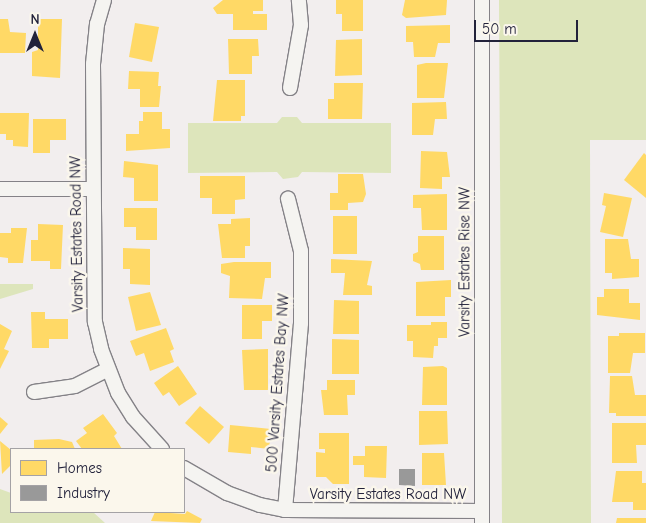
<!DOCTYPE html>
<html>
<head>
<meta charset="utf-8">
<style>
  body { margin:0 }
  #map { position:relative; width:646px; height:523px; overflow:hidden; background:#f2eeee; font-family:"Comic Neue",sans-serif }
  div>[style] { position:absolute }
  .green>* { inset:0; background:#dde5bb }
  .homes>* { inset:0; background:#ffd966 }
  .industry>* { inset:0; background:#999 }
  .roads { filter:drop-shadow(1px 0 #848287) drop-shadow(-1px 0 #848287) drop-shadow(0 1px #848287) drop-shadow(0 -1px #848287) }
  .minor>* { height:14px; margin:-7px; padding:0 7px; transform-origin:7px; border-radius:7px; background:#f5f4f1 }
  span { translate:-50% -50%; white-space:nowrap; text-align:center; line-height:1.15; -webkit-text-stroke:5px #fbf7ec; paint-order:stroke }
  .street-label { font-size:15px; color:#22223b }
  .legend { position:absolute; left:10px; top:448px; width:175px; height:65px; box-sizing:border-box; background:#fbf7ec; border:1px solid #a4a2a5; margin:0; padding:6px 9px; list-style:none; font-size:15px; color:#22223b }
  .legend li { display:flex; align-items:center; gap:10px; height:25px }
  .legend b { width:25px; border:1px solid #a4a2a5 }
  .north { position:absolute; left:10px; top:10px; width:50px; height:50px; -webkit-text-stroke:4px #fbf7ec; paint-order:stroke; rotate:0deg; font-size:14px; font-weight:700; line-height:20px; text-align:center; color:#22223b }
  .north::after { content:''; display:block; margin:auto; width:18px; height:22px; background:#22223b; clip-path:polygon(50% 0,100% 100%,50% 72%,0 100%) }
  .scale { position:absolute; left:474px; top:20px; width:104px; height:22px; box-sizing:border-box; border:2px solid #22223b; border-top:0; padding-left:6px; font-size:15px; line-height:18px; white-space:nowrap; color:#22223b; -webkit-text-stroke:4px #fbf7ec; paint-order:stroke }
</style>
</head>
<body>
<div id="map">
  <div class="green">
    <div style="clip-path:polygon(499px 0,646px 0,646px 140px,590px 140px,591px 523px,502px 523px)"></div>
    <div style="clip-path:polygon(282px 117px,297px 117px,302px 123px,391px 123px,391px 173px,302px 172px,298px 177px,283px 179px,277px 172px,188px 173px,188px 123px,277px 123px)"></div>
    <div style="clip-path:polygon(0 284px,33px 284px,33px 289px,0 299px)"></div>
    <div style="clip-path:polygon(0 489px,11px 493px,11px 512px,93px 512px,105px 523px,0 523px)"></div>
  </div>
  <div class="homes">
    <div style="clip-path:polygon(223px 0,263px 0,263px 11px,253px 11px,253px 14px,267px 14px,267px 30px,233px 30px,233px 14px,217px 14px,213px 8px)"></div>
    <div style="clip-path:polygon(336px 0,363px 0,363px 31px,342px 31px,342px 14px,336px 14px)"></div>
    <div style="clip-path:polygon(405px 0,447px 0,446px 15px,406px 18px,402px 15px)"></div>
    <div style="clip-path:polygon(0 19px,8px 19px,10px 32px,26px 33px,25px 53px,0 53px)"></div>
    <div style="clip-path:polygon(38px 19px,62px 19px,60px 78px,32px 76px,32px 52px,38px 50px)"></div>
    <div style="clip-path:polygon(135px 23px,159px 27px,152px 62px,129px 57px)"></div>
    <div style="clip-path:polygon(450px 25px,450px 43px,438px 43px,435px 57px,414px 57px,413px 42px,406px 42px,406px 26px)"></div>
    <div style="clip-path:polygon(228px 39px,258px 39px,259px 56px,252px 56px,252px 74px,229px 74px)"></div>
    <div style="clip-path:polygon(362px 39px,362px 75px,335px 76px,336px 40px)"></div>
    <div style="clip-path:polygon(426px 63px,448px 63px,444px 98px,417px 98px,417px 65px)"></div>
    <div style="clip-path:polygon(129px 71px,159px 72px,158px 86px,161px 86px,159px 107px,140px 107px,140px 89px,128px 89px)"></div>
    <div style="clip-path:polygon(217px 80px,245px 80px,245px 116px,241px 116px,241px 121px,213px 121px)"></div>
    <div style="clip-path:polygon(334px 83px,363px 83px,362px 119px,328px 119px,328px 99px,334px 99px)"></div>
    <div style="clip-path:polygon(446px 102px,447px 119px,435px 119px,433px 135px,412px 135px,412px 103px)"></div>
    <div style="clip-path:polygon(143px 112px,162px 112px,162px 129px,170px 129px,170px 148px,126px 151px,126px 134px,139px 134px,139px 121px,143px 121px)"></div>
    <div style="clip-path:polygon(0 113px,29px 113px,28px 147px,13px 146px,13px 140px,6px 140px,6px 134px,0 134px)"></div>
    <div style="clip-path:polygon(33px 119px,66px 119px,66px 140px,50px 140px,50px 153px,33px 153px)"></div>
    <div style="clip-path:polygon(421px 151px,447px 152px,450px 177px,442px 177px,442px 189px,420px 188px)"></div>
    <div style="clip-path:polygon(644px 153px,646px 155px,646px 198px,624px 180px)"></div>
    <div style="clip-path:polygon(124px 161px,158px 165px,158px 201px,134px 201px,134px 178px,123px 177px)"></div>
    <div style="clip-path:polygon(338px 174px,363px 174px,366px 194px,363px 202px,348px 203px,348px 210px,330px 210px,330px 193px,338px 193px)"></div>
    <div style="clip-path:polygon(200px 176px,245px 176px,245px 199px,235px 200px,235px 214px,212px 214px,212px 198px,200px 198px)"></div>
    <div style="clip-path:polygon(604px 193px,632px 198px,623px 237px,600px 232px,606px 206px,602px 205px)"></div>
    <div style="clip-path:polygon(447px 194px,447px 230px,422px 230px,421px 208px,413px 208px,413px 195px)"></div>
    <div style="clip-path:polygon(124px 208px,157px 208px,157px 240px,136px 240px,136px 227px,124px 227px)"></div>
    <div style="clip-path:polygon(333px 216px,357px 216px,357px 254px,333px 254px)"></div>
    <div style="clip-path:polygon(250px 218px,250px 246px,245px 246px,245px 258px,222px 258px,218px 224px,231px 224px,231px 219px)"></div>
    <div style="clip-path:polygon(38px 224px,63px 225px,61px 269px,50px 269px,50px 261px,31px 261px,31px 240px,38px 240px)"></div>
    <div style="clip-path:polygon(11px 228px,27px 228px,23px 263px,8px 263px,8px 258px,0 257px,0 233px,11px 233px)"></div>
    <div style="clip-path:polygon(418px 236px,444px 236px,444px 270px,421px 270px,420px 264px,413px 261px,413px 254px,418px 252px)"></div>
    <div style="clip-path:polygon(605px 239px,628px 239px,631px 259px,639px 259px,639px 277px,612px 279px,612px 273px,605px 273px)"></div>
    <div style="clip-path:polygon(123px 248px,150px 249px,150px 285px,130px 284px,130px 269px,123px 269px)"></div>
    <div style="clip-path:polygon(331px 259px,372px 261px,367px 285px,372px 286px,372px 295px,343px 295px,345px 273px,331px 273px)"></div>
    <div style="clip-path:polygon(234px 262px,271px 262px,271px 278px,265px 278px,262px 299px,229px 298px,230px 276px,221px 273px,221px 264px)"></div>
    <div style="clip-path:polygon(451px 280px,451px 297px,445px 297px,445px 316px,416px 316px,416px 282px)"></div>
    <div style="clip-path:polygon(604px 289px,629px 289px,629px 303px,640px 303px,640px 320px,597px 315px,597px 297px,604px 297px)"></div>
    <div style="clip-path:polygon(150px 292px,161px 325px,136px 331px,128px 297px)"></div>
    <div style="clip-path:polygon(334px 300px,359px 301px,359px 334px,333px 334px)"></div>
    <div style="clip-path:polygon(242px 305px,272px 305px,272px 321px,262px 321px,262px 339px,242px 339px)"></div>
    <div style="clip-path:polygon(31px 312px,45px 312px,45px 319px,68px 319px,68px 339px,49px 339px,49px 348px,32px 348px)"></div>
    <div style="clip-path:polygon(431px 322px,447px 322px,447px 338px,438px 338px,438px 346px,434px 346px,433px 358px,413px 357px,413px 341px,407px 341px,407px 325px,431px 325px)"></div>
    <div style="clip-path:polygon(0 324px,12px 331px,4px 349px,9px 351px,0 369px)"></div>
    <div style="clip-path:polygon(166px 328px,174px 349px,170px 351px,174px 362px,150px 371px,144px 353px,136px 356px,130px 341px)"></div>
    <div style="clip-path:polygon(619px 333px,645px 333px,645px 353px,633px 353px,630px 373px,608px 373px,608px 336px,619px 336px)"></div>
    <div style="clip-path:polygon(332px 339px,359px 340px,359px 374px,332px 374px)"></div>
    <div style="clip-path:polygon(268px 349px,268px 390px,244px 390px,242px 350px)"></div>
    <div style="clip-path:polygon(178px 366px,197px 394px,179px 406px,169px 392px,163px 396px,154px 383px)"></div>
    <div style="clip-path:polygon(443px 366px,447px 368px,447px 405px,422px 405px,423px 367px)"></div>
    <div style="clip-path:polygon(610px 376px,632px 376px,635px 395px,646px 395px,646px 416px,616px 416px,616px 413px,609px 413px)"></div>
    <div style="clip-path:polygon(327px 380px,355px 380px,355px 395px,347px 395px,348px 415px,324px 415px,321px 390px,327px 390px)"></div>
    <div style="clip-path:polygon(200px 406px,224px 427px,209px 444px,185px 423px)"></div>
    <div style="clip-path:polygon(419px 411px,447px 411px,448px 444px,419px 445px)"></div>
    <div style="clip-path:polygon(103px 414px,117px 433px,114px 436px,122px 449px,82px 449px,76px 441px,87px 433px,83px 428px)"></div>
    <div style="clip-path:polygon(0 417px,8px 424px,0 434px)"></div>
    <div style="clip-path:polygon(612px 423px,646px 423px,646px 445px,636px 445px,637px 463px,612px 463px)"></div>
    <div style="clip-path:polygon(230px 425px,271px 429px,269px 449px,251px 447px,251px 454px,228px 452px)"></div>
    <div style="clip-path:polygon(319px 433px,349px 433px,349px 484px,333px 484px,326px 477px,316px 477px,316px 452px,325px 453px,325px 449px,319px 449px)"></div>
    <div style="clip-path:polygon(59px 439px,72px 442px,75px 449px,34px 449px,34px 440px)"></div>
    <div style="clip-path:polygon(0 441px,11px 450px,11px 465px,2px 474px)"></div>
    <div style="clip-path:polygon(365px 446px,387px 446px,386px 478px,364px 477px,364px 465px,353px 465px,353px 456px,365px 456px)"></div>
    <div style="clip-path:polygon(422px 453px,444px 453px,446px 485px,422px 485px)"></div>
    <div style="clip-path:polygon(616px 471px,642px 471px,642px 483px,646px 483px,646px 510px,633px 510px,633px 502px,612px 502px)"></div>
    <div style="clip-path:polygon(187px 511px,202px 519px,200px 523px,151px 521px,155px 512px,185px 514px)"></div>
    <div style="clip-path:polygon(617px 518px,646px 518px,646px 523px,616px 523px)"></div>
  </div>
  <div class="industry">
    <div style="clip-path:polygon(399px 469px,415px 469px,415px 486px,399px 485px)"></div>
  </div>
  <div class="roads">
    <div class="minor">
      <div style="left:104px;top:0;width:25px;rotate:106deg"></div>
      <div style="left:97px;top:24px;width:40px;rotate:95.7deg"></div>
      <div style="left:93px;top:64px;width:258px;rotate:89.6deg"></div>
      <div style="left:95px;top:322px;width:28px;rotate:77deg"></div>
      <div style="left:101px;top:349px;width:47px;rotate:68.9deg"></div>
      <div style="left:118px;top:393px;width:28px;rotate:58deg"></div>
      <div style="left:133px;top:417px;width:43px;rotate:47.8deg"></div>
      <div style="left:482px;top:0;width:523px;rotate:90deg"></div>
      <div style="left:290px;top:88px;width:64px;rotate:-80.1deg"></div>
      <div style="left:301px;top:25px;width:25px;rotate:-95deg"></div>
      <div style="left:0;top:189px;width:92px"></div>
      <div style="left:34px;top:392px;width:41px;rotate:-8.3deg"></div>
      <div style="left:75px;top:386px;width:37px;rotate:-27deg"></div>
      <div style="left:184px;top:468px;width:50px;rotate:30.2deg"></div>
      <div style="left:227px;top:493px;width:35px;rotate:20deg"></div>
      <div style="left:260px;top:505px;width:25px;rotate:11deg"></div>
      <div style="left:285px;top:510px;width:197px;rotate:0.3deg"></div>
      <div style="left:285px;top:510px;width:188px;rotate:-85.1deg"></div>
      <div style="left:301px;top:323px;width:72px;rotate:-90deg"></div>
      <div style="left:301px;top:251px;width:54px;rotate:-104deg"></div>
    </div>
  </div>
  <div class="street-label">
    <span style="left:77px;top:234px;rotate:-91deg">Varsity Estates Road NW</span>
    <span style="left:465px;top:262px;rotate:-90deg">Varsity Estates Rise NW</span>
    <span style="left:278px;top:383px;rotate:-86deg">500 Varsity Estates Bay NW</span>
    <span style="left:388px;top:495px">Varsity Estates Road NW</span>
  </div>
  <ul class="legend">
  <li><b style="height:14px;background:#ffd966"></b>Homes</li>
  <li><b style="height:14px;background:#999"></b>Industry</li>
  </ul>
  <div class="north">N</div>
  <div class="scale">50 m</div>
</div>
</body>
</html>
